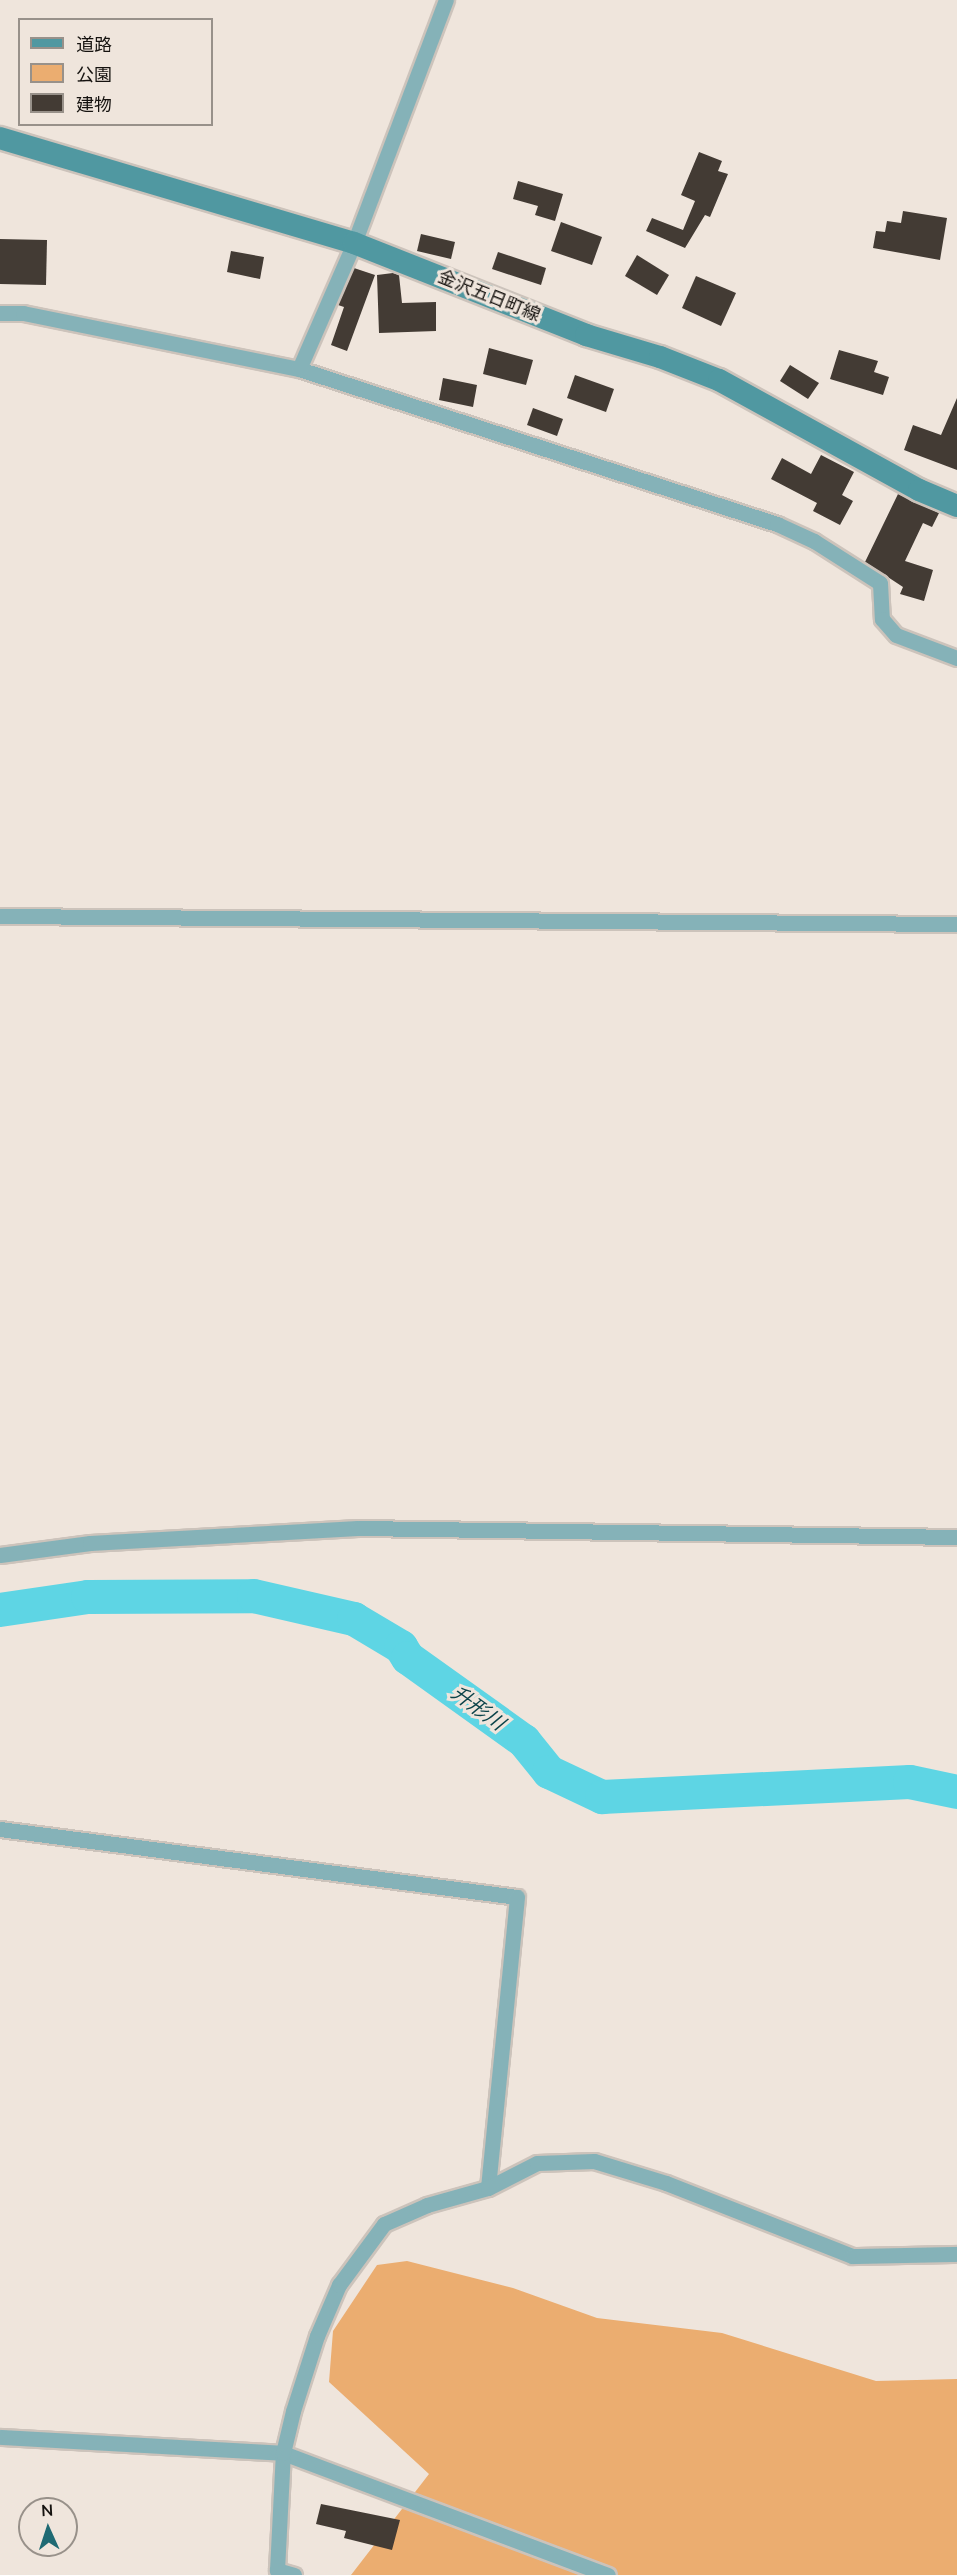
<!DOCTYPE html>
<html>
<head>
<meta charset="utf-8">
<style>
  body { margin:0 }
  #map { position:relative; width:957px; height:2575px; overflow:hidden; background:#efe5dc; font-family:"Nunito Sans","Noto Sans JP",sans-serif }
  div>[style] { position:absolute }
  .green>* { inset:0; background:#ebad70 }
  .river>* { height:34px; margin:-17px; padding:0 17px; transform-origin:17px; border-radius:17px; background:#5ed5e4 }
  .building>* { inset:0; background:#433b34 }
  .roads { filter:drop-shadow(2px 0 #ccc3bb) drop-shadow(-2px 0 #ccc3bb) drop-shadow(0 2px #ccc3bb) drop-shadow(0 -2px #ccc3bb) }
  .street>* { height:15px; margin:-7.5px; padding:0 7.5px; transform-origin:7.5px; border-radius:7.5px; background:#85b2b8 }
  .secondary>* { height:22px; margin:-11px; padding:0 11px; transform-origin:11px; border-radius:11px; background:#5098a1 }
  span { translate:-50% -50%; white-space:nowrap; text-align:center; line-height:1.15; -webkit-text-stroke:6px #efe5dc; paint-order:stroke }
  .street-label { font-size:18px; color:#15120f }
  .water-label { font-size:20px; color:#0b4349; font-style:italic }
  .legend { position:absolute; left:18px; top:18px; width:195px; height:108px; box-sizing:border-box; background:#efe5dc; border:2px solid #98918a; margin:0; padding:8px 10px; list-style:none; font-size:18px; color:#15120f }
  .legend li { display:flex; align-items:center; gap:12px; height:30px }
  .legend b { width:30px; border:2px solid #98918a }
  .north { position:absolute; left:18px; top:2497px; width:60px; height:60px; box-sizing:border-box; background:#efe5dc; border:2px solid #98918a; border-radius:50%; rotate:357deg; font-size:16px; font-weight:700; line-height:24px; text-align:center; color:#15120f }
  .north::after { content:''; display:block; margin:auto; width:21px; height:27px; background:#1f6a73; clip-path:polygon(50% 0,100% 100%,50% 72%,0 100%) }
</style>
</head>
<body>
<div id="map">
  <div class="green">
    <div style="clip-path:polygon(407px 2261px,513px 2288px,597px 2318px,722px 2333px,876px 2381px,957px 2379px,957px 2575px,351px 2575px,429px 2474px,329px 2382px,333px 2331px,377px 2265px)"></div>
  </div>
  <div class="river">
    <div style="left:0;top:1610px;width:89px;rotate:-8.4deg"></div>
    <div style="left:88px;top:1597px;width:166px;rotate:-0.3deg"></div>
    <div style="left:254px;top:1596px;width:103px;rotate:13deg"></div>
    <div style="left:354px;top:1619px;width:55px;rotate:30.8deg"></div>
    <div style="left:401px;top:1647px;width:13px;rotate:58deg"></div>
    <div style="left:408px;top:1658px;width:143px;rotate:35.6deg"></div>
    <div style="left:524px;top:1741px;width:40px;rotate:51deg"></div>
    <div style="left:549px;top:1772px;width:59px;rotate:25.3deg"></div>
    <div style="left:602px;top:1797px;width:308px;rotate:-2.8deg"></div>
    <div style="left:910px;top:1782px;width:48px;rotate:12deg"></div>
  </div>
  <div class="building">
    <div style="clip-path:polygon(699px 152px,722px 161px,718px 171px,728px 174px,710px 217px,705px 215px,685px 248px,646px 231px,652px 218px,683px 230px,695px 201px,681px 195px)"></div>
    <div style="clip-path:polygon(518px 181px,563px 194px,555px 221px,535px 215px,538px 206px,513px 199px)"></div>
    <div style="clip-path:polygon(903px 211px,947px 218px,940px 260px,873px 248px,876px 231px,885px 232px,887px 221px,901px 223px)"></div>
    <div style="clip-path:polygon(561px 222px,602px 237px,592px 265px,551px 251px)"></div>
    <div style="clip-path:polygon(421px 234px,455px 242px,451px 259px,417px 251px)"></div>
    <div style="clip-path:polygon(0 239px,47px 240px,46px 285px,0 284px)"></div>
    <div style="clip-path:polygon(231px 251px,264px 257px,260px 279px,227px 272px)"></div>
    <div style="clip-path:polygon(498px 252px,546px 268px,541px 285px,492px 269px)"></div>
    <div style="clip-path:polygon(637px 255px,669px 275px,657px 295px,625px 276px)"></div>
    <div style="clip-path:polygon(354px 268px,375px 275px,347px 351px,331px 345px,344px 307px,338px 305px)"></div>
    <div style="clip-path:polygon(393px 273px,399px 275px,402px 303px,436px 302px,436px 331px,379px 333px,377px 275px)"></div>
    <div style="clip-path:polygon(696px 276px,736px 293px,721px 326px,682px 308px)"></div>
    <div style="clip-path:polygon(489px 348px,533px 360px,526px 385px,483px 374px)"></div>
    <div style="clip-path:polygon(839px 350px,878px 361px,874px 372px,889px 377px,883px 395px,830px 379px)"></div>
    <div style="clip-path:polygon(790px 365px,819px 383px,808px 399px,780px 381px)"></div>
    <div style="clip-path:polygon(575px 375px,614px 389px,606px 412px,567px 398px)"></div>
    <div style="clip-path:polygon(443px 378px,477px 385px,473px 407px,439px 400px)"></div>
    <div style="clip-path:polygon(957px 398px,957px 470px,904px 450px,913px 425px,941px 435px)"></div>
    <div style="clip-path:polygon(533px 408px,563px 419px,557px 436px,527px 425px)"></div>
    <div style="clip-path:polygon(821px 455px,854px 472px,842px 495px,853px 501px,840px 525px,813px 511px,817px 503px,771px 479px,782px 458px,811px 474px)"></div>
    <div style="clip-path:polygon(898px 494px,939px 513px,932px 527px,923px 523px,905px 561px,933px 570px,924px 601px,900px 594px,903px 587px,865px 562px)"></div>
    <div style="clip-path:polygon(321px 2504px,400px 2520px,392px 2550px,344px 2538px,346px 2531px,316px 2524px)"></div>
  </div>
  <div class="roads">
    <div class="street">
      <div style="left:0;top:313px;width:23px"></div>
      <div style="left:23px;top:313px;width:282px;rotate:11.5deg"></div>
      <div style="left:299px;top:369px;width:503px;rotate:17.97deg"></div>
      <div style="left:777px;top:524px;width:41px;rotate:24.7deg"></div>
      <div style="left:814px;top:541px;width:78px;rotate:32.5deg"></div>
      <div style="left:880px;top:583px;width:36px;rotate:87deg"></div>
      <div style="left:882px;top:619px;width:21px;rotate:49deg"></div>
      <div style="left:896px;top:635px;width:65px;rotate:20.7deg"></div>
      <div style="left:299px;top:369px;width:137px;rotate:-66.4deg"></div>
      <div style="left:354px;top:243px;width:260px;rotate:-69.3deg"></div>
      <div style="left:0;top:916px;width:957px;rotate:0.48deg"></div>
      <div style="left:0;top:1555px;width:91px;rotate:-7.6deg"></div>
      <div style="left:90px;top:1543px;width:268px;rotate:-3.2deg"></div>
      <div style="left:358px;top:1528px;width:599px;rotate:0.86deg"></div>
      <div style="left:0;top:1829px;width:521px;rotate:7.49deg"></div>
      <div style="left:517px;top:1897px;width:292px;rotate:95.7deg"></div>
      <div style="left:0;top:2437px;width:283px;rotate:3.2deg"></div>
      <div style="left:283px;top:2453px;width:347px;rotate:20.6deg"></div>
      <div style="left:294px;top:2575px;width:18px;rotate:-164deg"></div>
      <div style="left:277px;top:2570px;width:117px;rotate:-87.1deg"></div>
      <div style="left:283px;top:2453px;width:43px;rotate:-76.6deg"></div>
      <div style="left:293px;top:2411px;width:79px;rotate:-72.3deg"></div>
      <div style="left:317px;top:2336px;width:56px;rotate:-66.7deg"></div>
      <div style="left:339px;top:2285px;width:76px;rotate:-53.6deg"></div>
      <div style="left:384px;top:2224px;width:47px;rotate:-23.8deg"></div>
      <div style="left:427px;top:2205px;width:63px;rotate:-15.6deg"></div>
      <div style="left:488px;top:2188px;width:55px;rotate:-27deg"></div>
      <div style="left:537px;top:2163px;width:57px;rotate:-2deg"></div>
      <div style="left:594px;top:2161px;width:75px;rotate:17deg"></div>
      <div style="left:666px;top:2183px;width:200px;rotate:21.4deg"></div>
      <div style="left:852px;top:2256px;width:105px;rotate:-1.1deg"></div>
    </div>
    <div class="secondary">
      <div style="left:0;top:138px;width:369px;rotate:16.5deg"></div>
      <div style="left:354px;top:243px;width:250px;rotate:21.6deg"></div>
      <div style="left:586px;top:335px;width:77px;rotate:16.6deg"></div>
      <div style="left:660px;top:357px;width:63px;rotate:21.3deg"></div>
      <div style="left:719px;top:380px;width:228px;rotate:28.8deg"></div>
      <div style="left:919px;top:490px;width:41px;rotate:22.8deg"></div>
    </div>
  </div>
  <div class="street-label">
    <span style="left:489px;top:296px;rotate:22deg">金沢五日町線</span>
  </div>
  <div class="water-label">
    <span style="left:478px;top:1708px;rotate:36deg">升形川</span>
  </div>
  <ul class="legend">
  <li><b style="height:8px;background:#5098a1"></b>道路</li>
  <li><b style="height:16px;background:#ebad70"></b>公園</li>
  <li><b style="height:16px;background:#433b34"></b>建物</li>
  </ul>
  <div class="north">N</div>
</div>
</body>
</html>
